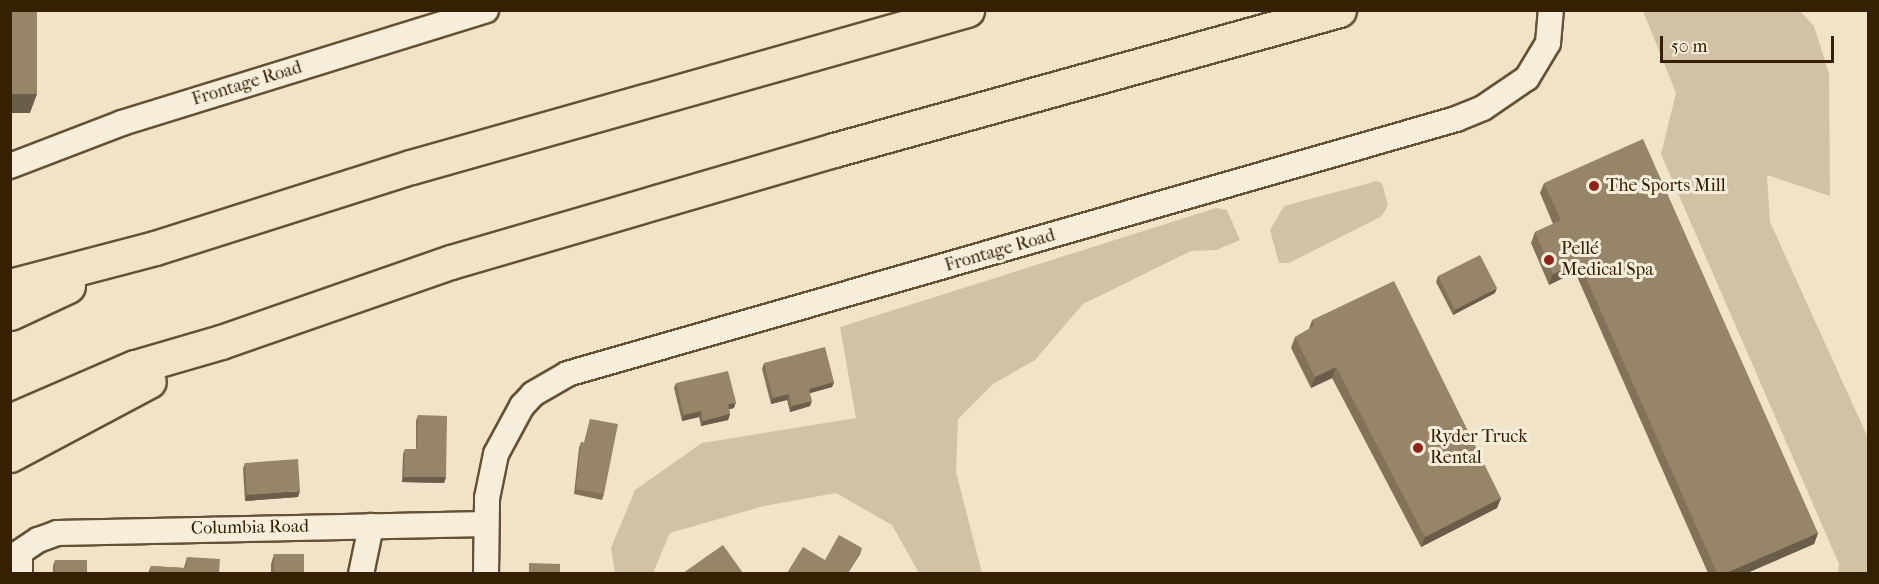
<!DOCTYPE html>
<html>
<head>
<meta charset="utf-8">
<style>
  body { margin:0 }
  #map { position:relative; width:1879px; height:584px; overflow:hidden; background:#f1e3c8; font-family:"IM FELL French Canon",serif }
  div>[style] { position:absolute }
  .green>* { inset:0; background:#d1c2a6 }
  .roads { filter:drop-shadow(2px 0 #655134) drop-shadow(-2px 0 #655134) drop-shadow(0 2px #655134) drop-shadow(0 -2px #655134) }
  .minor>* { height:24px; margin:-12px; padding:0 12px; transform-origin:12px; border-radius:12px; background:#f6eddb }
  .motorway>* { height:33px; margin:-16.5px; padding:0 16.5px; transform-origin:16.5px; border-radius:16.5px; background:#f1e3c8 }
  .wall>* { inset:0; background:#82725a }
  .shaded-wall>* { inset:0; background:#6a5d4a }
  .building>* { inset:0; background:#978569 }
  .dots>* { width:16px; height:16px; translate:-50% -50%; box-sizing:border-box; border:3px solid #f6eddb; border-radius:50% }
  span { translate:-50% -50%; white-space:nowrap; text-align:center; line-height:1.15; -webkit-text-stroke:6px #f6eddb; paint-order:stroke }
  .street-label { font-size:18px; color:#362002 }
  .poi-label { font-size:18px; color:#362002 }
  .left { translate:0 -50%; text-align:left }
  .frame { position:absolute; inset:0; border:12px solid #362002; pointer-events:none }
  .scale { position:absolute; left:1660px; top:36px; width:174px; height:27px; box-sizing:border-box; border:3px solid #362002; border-top:0; padding-left:8px; font-size:18px; line-height:21px; white-space:nowrap; color:#362002; -webkit-text-stroke:4px #f6eddb; paint-order:stroke }
</style>
</head>
<body>
<div id="map">
  <div class="green">
    <div style="clip-path:polygon(1643px 11px,1800px 11px,1814px 26px,1829px 74px,1830px 196px,1767px 175px,1770px 222px,1868px 438px,1868px 573px,1838px 573px,1839px 564px,1661px 154px,1676px 93px)"></div>
    <div style="clip-path:polygon(1377px 181px,1382px 183px,1388px 205px,1382px 216px,1289px 263px,1279px 263px,1270px 230px,1284px 206px)"></div>
    <div style="clip-path:polygon(1216px 208px,1227px 210px,1240px 240px,1216px 250px,1191px 251px,1083px 304px,1035px 360px,993px 384px,958px 419px,956px 472px,982px 573px,919px 573px,892px 525px,836px 493px,764px 506px,670px 533px,653px 573px,615px 573px,611px 548px,635px 490px,702px 443px,856px 418px,840px 327px)"></div>
  </div>
  <div class="roads">
    <div class="minor">
      <div style="left:10px;top:166px;width:120px;rotate:-21deg"></div>
      <div style="left:122px;top:123px;width:381px;rotate:-17.2deg"></div>
      <div style="left:20px;top:574px;width:22px;rotate:-90deg"></div>
      <div style="left:20px;top:552px;width:22px;rotate:-34deg"></div>
      <div style="left:38px;top:540px;width:20px;rotate:-20deg"></div>
      <div style="left:57px;top:533px;width:429px;rotate:-1.2deg"></div>
      <div style="left:361px;top:574px;width:49px;rotate:-78.2deg"></div>
      <div style="left:486px;top:574px;width:76px;rotate:-89.2deg"></div>
      <div style="left:487px;top:498px;width:45px;rotate:-78.4deg"></div>
      <div style="left:496px;top:454px;width:55px;rotate:-61.6deg"></div>
      <div style="left:522px;top:406px;width:16px;rotate:-47deg"></div>
      <div style="left:533px;top:394px;width:39px;rotate:-30deg"></div>
      <div style="left:567px;top:374px;width:925px;rotate:-16deg"></div>
      <div style="left:1456px;top:119px;width:29px;rotate:-22deg"></div>
      <div style="left:1483px;top:108px;width:53px;rotate:-34.3deg"></div>
      <div style="left:1527px;top:78px;width:41px;rotate:-59deg"></div>
      <div style="left:1548px;top:43px;width:33px;rotate:-85deg"></div>
    </div>
    <div class="motorway">
      <div style="left:10px;top:286px;width:150px;rotate:-14.7deg"></div>
      <div style="left:155px;top:248px;width:269px;rotate:-17.6deg"></div>
      <div style="left:411px;top:167px;width:578px;rotate:-15.77deg"></div>
      <div style="left:10px;top:313px;width:64px;rotate:-25deg"></div>
      <div style="left:10px;top:421px;width:136px;rotate:-23.4deg"></div>
      <div style="left:135px;top:367px;width:90px;rotate:-16.2deg"></div>
      <div style="left:221px;top:342px;width:244px;rotate:-19.2deg"></div>
      <div style="left:451px;top:262px;width:399px;rotate:-16.3deg"></div>
      <div style="left:834px;top:150px;width:524px;rotate:-15.49deg"></div>
      <div style="left:10px;top:455px;width:157px;rotate:-28deg"></div>
    </div>
  </div>
  <div class="wall">
    <div style="clip-path:polygon(1544px 183px,1818px 533px,1814px 544px,1747px 573px,1708px 573px,1575px 272px,1549px 285px,1531px 243px,1535px 232px,1553px 224px,1540px 193px)"></div>
    <div style="clip-path:polygon(1438px 276px,1495px 293px,1453px 315px,1436px 282px)"></div>
    <div style="clip-path:polygon(1312px 320px,1501px 498px,1497px 508px,1421px 547px,1332px 378px,1311px 388px,1291px 348px,1295px 337px,1309px 329px)"></div>
    <div style="clip-path:polygon(764px 363px,834px 382px,832px 387px,810px 393px,810px 406px,790px 412px,787px 400px,771px 404px,762px 369px)"></div>
    <div style="clip-path:polygon(676px 383px,734px 408px,729px 409px,730px 414px,728px 420px,701px 426px,699px 417px,682px 421px,674px 388px)"></div>
    <div style="clip-path:polygon(418px 415px,446px 477px,444px 483px,402px 482px,403px 454px,405px 449px,416px 449px,416px 421px)"></div>
    <div style="clip-path:polygon(590px 419px,604px 494px,602px 500px,574px 494px,579px 448px,581px 442px,584px 443px)"></div>
    <div style="clip-path:polygon(245px 463px,298px 497px,245px 501px,243px 469px)"></div>
    <div style="clip-path:polygon(274px 554px,304px 573px,271px 573px,271px 564px)"></div>
    <div style="clip-path:polygon(187px 557px,219px 573px,148px 573px,151px 566px,184px 568px)"></div>
    <div style="clip-path:polygon(55px 560px,87px 573px,53px 573px,53px 566px)"></div>
  </div>
  <div class="shaded-wall">
    <div style="clip-path:polygon(10px 94px,37px 94px,30px 113px,10px 113px)"></div>
    <div style="clip-path:polygon(1579px 262px,1575px 272px,1549px 285px,1553px 274px)"></div>
    <div style="clip-path:polygon(1497px 288px,1495px 293px,1453px 315px,1455px 310px)"></div>
    <div style="clip-path:polygon(1336px 367px,1332px 378px,1311px 388px,1315px 377px)"></div>
    <div style="clip-path:polygon(834px 382px,832px 387px,807px 394px,809px 389px)"></div>
    <div style="clip-path:polygon(789px 394px,787px 400px,771px 404px,773px 398px)"></div>
    <div style="clip-path:polygon(812px 401px,810px 406px,790px 412px,792px 406px)"></div>
    <div style="clip-path:polygon(736px 402px,734px 408px,726px 410px,728px 404px)"></div>
    <div style="clip-path:polygon(701px 411px,699px 417px,682px 421px,684px 415px)"></div>
    <div style="clip-path:polygon(730px 414px,728px 420px,701px 426px,703px 421px)"></div>
    <div style="clip-path:polygon(404px 477px,446px 477px,444px 483px,402px 482px)"></div>
    <div style="clip-path:polygon(300px 491px,298px 497px,245px 501px,247px 495px)"></div>
    <div style="clip-path:polygon(1501px 498px,1497px 508px,1421px 547px,1425px 537px)"></div>
    <div style="clip-path:polygon(1818px 533px,1814px 544px,1747px 573px,1726px 573px)"></div>
    <div style="clip-path:polygon(862px 548px,860px 554px,848px 573px,847px 573px)"></div>
  </div>
  <div class="building">
    <div style="clip-path:polygon(10px 10px,37px 10px,37px 94px,10px 94px)"></div>
    <div style="clip-path:polygon(1643px 139px,1818px 533px,1726px 573px,1717px 573px,1579px 262px,1553px 274px,1535px 232px,1561px 220px,1544px 183px)"></div>
    <div style="clip-path:polygon(1480px 255px,1497px 288px,1455px 310px,1438px 276px)"></div>
    <div style="clip-path:polygon(1394px 281px,1501px 498px,1425px 537px,1336px 367px,1315px 377px,1295px 337px,1314px 326px,1312px 320px)"></div>
    <div style="clip-path:polygon(825px 347px,834px 382px,809px 389px,812px 401px,792px 406px,789px 394px,773px 398px,764px 363px)"></div>
    <div style="clip-path:polygon(728px 371px,736px 402px,728px 404px,730px 414px,703px 421px,701px 411px,684px 415px,676px 383px)"></div>
    <div style="clip-path:polygon(418px 415px,447px 416px,446px 477px,404px 477px,405px 449px,417px 449px)"></div>
    <div style="clip-path:polygon(590px 419px,618px 424px,604px 494px,576px 489px,581px 442px,585px 443px)"></div>
    <div style="clip-path:polygon(298px 459px,300px 491px,247px 495px,245px 463px)"></div>
    <div style="clip-path:polygon(839px 535px,862px 548px,847px 573px,787px 573px,803px 547px,825px 560px)"></div>
    <div style="clip-path:polygon(723px 545px,743px 573px,683px 573px)"></div>
    <div style="clip-path:polygon(274px 554px,304px 554px,304px 573px,274px 573px)"></div>
    <div style="clip-path:polygon(187px 557px,220px 559px,219px 573px,151px 573px,151px 566px,186px 568px)"></div>
    <div style="clip-path:polygon(55px 560px,87px 560px,87px 573px,55px 573px)"></div>
    <div style="clip-path:polygon(529px 563px,560px 564px,560px 573px,529px 573px)"></div>
  </div>
  <div class="dots">
    <div style="left:1594px;top:186px;background:#8f2418"></div>
    <div style="left:1549px;top:260px;background:#8f2418"></div>
    <div style="left:1418px;top:448px;background:#8f2418"></div>
  </div>
  <div class="street-label">
    <span style="left:247px;top:84px;rotate:-17deg">Frontage Road</span>
    <span style="left:1000px;top:251px;rotate:-16deg">Frontage Road</span>
    <span style="left:250px;top:528px;rotate:-1deg">Columbia Road</span>
  </div>
  <div class="poi-label">
    <span class="left" style="left:1606px;top:186px">The Sports Mill</span>
    <span class="left" style="left:1561px;top:260px">Pellé<br>Medical Spa</span>
    <span class="left" style="left:1430px;top:448px">Ryder Truck<br>Rental</span>
  </div>
  <div class="frame"></div>
  <div class="scale">50 m</div>
</div>
</body>
</html>
